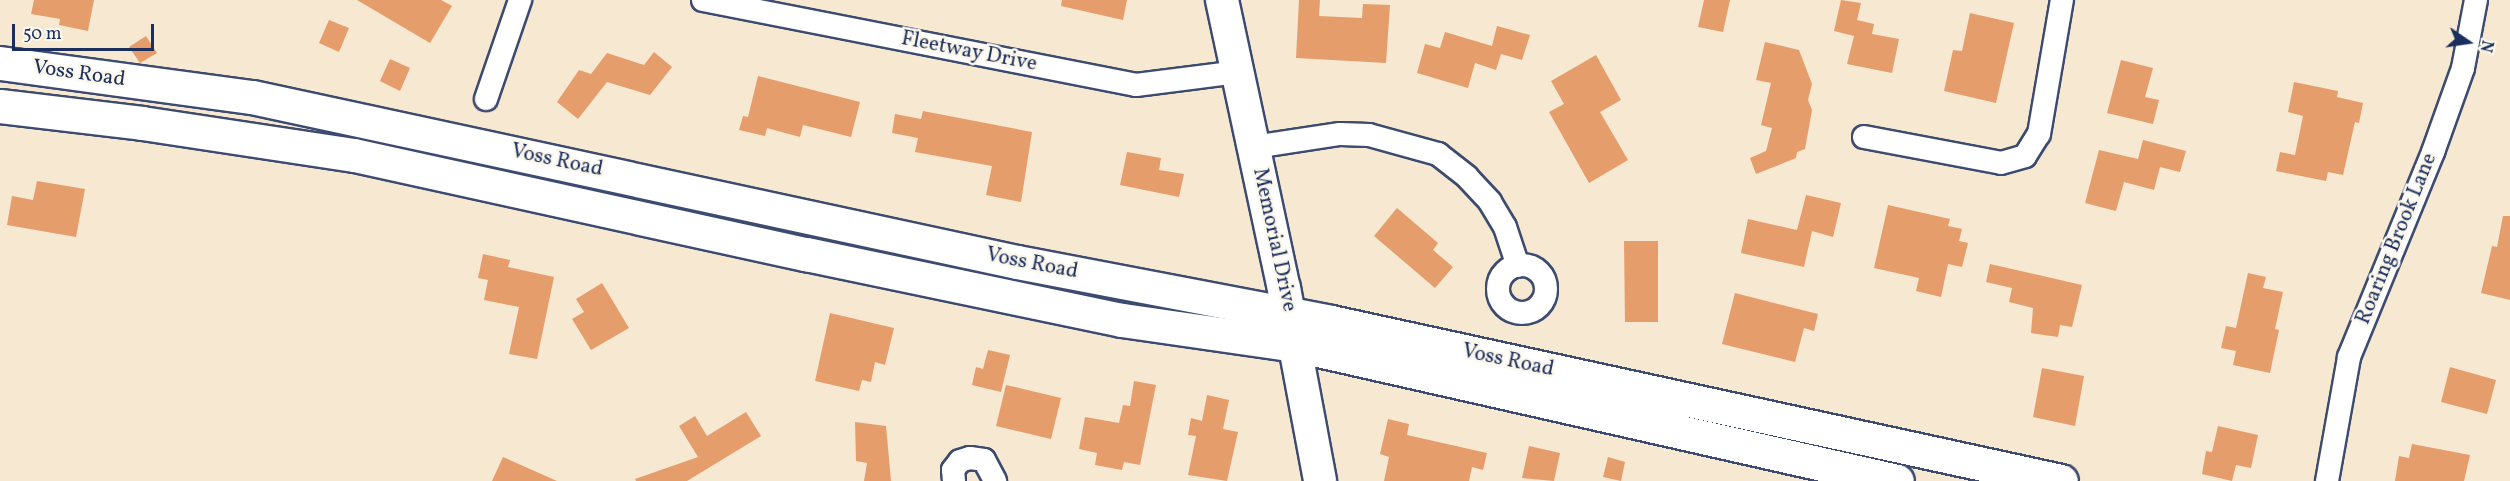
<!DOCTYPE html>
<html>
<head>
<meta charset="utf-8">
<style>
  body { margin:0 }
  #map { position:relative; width:2510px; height:481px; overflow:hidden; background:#f6e8d1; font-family:Vollkorn,serif }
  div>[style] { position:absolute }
  .building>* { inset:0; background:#e69d6c }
  .roads { filter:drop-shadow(2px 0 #3c4b6f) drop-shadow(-2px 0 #3c4b6f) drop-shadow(0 2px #3c4b6f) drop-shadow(0 -2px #3c4b6f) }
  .street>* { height:22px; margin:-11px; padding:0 11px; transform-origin:11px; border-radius:11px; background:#fff }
  .street>.ring { margin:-11px; padding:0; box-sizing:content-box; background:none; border:22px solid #fff; border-radius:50% }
  .secondary>* { height:32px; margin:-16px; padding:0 16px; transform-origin:16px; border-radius:16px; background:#fff }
  .primary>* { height:33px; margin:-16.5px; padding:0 16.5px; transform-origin:16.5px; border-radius:16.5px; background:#fff }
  span { translate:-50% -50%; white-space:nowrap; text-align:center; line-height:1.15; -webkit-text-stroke:5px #fbf7ec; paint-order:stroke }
  .street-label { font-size:21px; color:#1b2f5e }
  .north { position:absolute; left:2438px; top:12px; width:60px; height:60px; -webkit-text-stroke:4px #fbf7ec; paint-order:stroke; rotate:103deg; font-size:16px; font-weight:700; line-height:24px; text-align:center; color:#1b2f5e }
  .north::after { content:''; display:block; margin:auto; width:21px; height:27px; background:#1b2f5e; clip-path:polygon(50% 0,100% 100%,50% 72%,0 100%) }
  .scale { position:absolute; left:12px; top:24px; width:142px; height:27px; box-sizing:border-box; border:3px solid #1b2f5e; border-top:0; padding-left:8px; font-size:18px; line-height:21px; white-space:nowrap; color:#1b2f5e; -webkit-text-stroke:4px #fbf7ec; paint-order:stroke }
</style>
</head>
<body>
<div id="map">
  <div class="building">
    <div style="clip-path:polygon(34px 0,94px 0,88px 31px,59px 25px,60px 19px,31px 14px)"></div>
    <div style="clip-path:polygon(357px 0,441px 0,452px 6px,430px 43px)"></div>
    <div style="clip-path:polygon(1062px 0,1127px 0,1123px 20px,1061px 6px)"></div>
    <div style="clip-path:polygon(1299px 0,1320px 0,1319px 16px,1362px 18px,1363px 4px,1390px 5px,1386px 63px,1296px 58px)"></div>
    <div style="clip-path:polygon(1704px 0,1730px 0,1723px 32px,1698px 27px)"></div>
    <div style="clip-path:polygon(1841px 0,1861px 3px,1857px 20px,1874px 24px,1872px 34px,1899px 39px,1892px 73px,1847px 64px,1854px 36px,1834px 31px)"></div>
    <div style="clip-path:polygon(1970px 13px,2014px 23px,1996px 103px,1944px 91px,1953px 50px,1962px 51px)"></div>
    <div style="clip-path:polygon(329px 20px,349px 28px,339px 52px,319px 43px)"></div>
    <div style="clip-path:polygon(1497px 26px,1530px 35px,1522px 60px,1501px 54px,1496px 70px,1475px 63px,1468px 88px,1417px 73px,1425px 44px,1440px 48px,1445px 32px,1492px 46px)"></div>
    <div style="clip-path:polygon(146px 36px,157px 53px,140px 63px,129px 47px)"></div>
    <div style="clip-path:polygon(1765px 42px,1799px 50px,1812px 84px,1808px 100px,1812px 110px,1805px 149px,1797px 152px,1796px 158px,1756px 174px,1750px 158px,1766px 151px,1772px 128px,1761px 125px,1771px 83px,1756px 80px)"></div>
    <div style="clip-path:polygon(654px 52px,672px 67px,650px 95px,607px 82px,578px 119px,557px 102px,579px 70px,591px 74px,607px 53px,644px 65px)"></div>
    <div style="clip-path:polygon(1596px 55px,1621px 100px,1600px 112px,1628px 160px,1589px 183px,1549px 112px,1564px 104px,1551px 81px)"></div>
    <div style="clip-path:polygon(390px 59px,410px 68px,400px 91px,380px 81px)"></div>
    <div style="clip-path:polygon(2121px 60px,2153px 68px,2145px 97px,2159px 100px,2153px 124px,2107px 113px)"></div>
    <div style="clip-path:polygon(758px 76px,860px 102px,851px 137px,803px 125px,800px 137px,767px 128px,765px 136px,739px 130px,743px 116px,748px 117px)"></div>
    <div style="clip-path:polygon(2294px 82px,2338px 91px,2337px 97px,2363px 103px,2359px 123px,2355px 122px,2343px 175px,2328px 172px,2326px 181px,2276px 171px,2280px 152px,2295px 155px,2303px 116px,2288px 112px)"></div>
    <div style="clip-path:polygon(923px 111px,1032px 132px,1021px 202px,986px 195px,992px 166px,915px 152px,918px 138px,892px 133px,895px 114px,921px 119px)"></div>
    <div style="clip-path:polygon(2143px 140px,2186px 151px,2180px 172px,2160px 167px,2154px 190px,2124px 182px,2116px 211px,2085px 203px,2099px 150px,2138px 159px)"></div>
    <div style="clip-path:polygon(1127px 152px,1161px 158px,1159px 170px,1184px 174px,1179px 197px,1120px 185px)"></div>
    <div style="clip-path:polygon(37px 181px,85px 189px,76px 237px,7px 225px,12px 196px,33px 200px)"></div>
    <div style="clip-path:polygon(1806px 195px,1841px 203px,1833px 237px,1812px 231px,1804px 267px,1741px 253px,1748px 219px,1797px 230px)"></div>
    <div style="clip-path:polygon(1888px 205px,1950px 219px,1948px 226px,1962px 229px,1959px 241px,1968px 243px,1962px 267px,1948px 264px,1941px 297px,1916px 291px,1919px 278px,1874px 268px)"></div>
    <div style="clip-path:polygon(1397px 208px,1438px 243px,1433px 250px,1453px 267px,1435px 288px,1374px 236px)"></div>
    <div style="clip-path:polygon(2503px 216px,2510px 216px,2510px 300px,2481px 293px,2492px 246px,2497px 247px)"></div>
    <div style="clip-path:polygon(1624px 241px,1658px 241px,1658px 322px,1625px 322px)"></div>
    <div style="clip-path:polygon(483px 254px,510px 260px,508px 267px,554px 277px,537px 359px,509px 354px,519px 307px,484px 300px,488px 280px,478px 278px)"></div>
    <div style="clip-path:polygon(1990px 264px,2082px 285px,2072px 327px,2060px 325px,2058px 337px,2031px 333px,2033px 308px,2009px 302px,2012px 288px,1986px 282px)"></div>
    <div style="clip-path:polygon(2248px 273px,2266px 277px,2263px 288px,2283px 292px,2275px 329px,2279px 330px,2270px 373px,2233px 365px,2236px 351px,2221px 348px,2226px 326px,2236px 328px)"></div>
    <div style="clip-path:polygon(602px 283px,629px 328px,591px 350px,572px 319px,584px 312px,576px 299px)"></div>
    <div style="clip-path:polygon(1735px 293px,1818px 314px,1814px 331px,1804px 328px,1795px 362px,1722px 344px)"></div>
    <div style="clip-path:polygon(830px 313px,894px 328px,885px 365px,875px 362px,871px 382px,862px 380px,859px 391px,815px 381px)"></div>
    <div style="clip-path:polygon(988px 350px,1010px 355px,1001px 392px,972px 385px,976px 367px,983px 369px)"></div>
    <div style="clip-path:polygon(2450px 367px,2496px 380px,2487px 414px,2441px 402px)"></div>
    <div style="clip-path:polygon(2042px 368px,2084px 376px,2075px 426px,2033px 417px)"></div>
    <div style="clip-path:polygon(1134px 381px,1156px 385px,1140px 465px,1124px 462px,1122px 470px,1095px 465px,1097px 453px,1079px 449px,1085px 417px,1119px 423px,1123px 405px,1130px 406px)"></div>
    <div style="clip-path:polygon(1006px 385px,1061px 398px,1051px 439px,996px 426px)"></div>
    <div style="clip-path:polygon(1207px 395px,1229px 400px,1223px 429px,1238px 432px,1227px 481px,1188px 475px,1196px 436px,1188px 435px,1191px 418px,1202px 421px)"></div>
    <div style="clip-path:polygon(746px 412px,761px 436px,687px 481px,636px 481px,635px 479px,698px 457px,679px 426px,695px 416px,707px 436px)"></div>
    <div style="clip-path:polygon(1388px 419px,1409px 424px,1407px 435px,1487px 453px,1483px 470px,1472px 467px,1469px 481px,1384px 481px,1389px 457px,1380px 454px)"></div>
    <div style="clip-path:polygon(855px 422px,886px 426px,891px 481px,864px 481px,867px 463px,856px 461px)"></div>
    <div style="clip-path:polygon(2218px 426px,2258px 435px,2251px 468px,2236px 465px,2232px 481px,2202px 474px,2206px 451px,2212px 452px)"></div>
    <div style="clip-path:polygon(2412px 444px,2470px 455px,2464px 481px,2395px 481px,2399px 456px,2409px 458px)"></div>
    <div style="clip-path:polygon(1529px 446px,1560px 453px,1554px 481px,1522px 478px)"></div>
    <div style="clip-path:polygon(503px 457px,557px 481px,492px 481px)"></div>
    <div style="clip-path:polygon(1608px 457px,1625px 462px,1621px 481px,1603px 477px)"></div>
  </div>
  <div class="roads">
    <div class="street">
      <div style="left:703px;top:0;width:441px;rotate:11.1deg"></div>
      <div style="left:1136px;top:85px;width:102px;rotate:-7.3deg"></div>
      <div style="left:486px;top:99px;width:105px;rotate:-71deg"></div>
      <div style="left:1864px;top:137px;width:139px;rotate:10.7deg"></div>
      <div style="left:2001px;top:163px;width:25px;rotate:-16deg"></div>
      <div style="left:2025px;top:156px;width:26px;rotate:-58deg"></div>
      <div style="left:2039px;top:134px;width:136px;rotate:-80.3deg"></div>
      <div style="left:1254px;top:147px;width:87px;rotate:-8.6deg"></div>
      <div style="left:1340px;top:134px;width:29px;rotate:2deg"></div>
      <div style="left:1369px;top:135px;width:72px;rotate:15.4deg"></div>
      <div style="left:1438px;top:154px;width:37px;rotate:38deg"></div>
      <div style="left:1467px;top:177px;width:34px;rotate:47deg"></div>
      <div style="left:1490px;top:202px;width:29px;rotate:59deg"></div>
      <div style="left:1505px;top:227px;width:41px;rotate:71.6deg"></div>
      <div class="ring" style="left:1498px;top:265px;width:26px;height:26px"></div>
      <div style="left:954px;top:481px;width:11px;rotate:-95deg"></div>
      <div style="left:953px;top:470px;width:11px;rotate:-52deg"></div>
      <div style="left:960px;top:461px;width:10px;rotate:-17deg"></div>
      <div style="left:970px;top:458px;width:14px;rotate:8deg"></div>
      <div style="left:984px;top:460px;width:24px;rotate:62deg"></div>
      <div style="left:2327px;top:481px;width:126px;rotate:-79.9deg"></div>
      <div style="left:2349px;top:357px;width:222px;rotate:-67.7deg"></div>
      <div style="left:2433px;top:152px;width:89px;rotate:-70.3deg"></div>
      <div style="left:2463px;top:68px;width:69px;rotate:-79.2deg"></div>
    </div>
    <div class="secondary">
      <div style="left:1222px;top:0;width:295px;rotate:77.9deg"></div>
      <div style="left:1284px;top:288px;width:196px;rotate:79.4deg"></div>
    </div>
    <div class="primary">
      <div style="left:0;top:63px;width:254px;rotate:7.7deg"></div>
      <div style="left:252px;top:97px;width:783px;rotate:12.17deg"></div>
      <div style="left:1017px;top:262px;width:320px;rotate:10.8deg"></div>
      <div style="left:1331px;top:322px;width:747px;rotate:12.29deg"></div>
      <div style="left:0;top:106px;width:143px;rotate:6.8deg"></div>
      <div style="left:142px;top:123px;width:214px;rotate:8.6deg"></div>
      <div style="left:354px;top:155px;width:463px;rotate:12.4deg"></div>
      <div style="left:806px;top:254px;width:323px;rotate:11.8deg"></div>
      <div style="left:1122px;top:320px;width:176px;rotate:8.2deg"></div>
      <div style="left:1296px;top:345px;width:616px;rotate:12.75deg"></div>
    </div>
  </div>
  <div class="street-label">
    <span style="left:969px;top:52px;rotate:11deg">Fleetway Drive</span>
    <span style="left:79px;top:74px;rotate:8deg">Voss Road</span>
    <span style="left:557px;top:161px;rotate:12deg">Voss Road</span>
    <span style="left:2397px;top:239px;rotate:-68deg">Roaring Brook Lane</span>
    <span style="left:1274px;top:240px;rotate:78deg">Memorial Drive</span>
    <span style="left:1032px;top:264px;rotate:11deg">Voss Road</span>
    <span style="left:1508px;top:361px;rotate:12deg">Voss Road</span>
  </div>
  <div class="north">N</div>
  <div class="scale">50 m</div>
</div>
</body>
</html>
